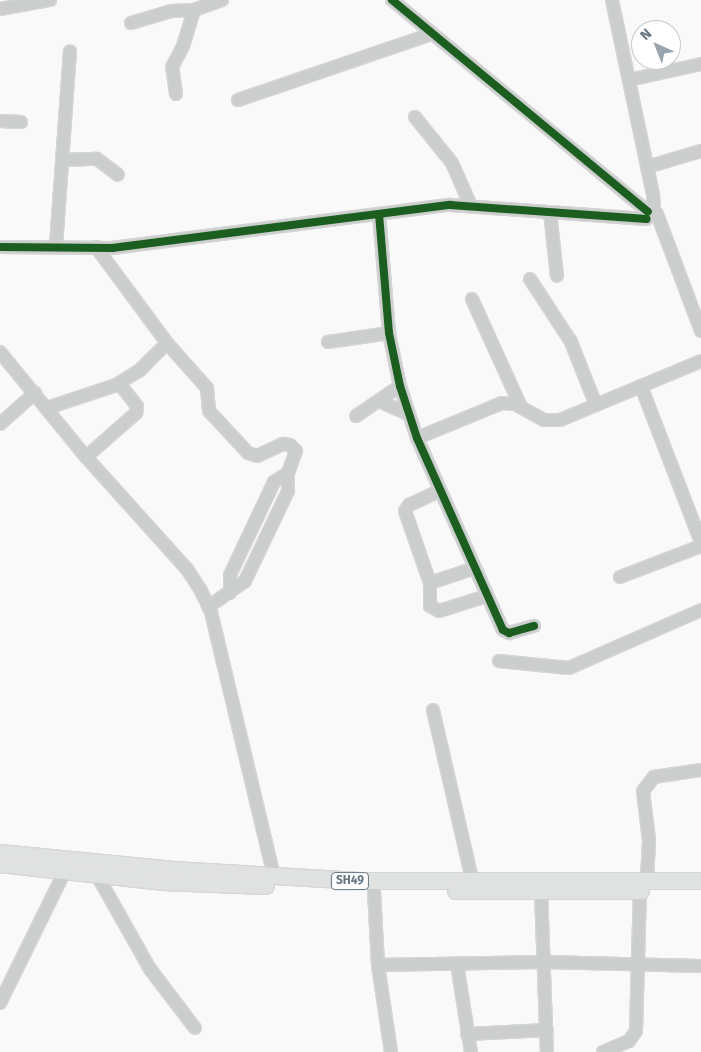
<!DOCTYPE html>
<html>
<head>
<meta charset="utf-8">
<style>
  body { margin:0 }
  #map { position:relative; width:701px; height:1052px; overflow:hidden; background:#f9f9f9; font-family:"Fira Sans",sans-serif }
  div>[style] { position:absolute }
  .roads { filter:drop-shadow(1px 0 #d5d6d7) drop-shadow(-1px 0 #d5d6d7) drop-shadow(0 1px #d5d6d7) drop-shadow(0 -1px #d5d6d7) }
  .minor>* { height:12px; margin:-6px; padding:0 6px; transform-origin:6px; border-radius:6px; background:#cccece }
  .major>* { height:16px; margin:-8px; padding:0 8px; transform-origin:8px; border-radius:8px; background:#e0e1e1 }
  .cycleway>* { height:8px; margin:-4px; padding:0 4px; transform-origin:4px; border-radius:4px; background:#1b5e20 }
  span { translate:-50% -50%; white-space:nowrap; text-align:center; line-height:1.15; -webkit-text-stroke:5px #fff; paint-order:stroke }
  .shield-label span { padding:1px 4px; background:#fff; border:1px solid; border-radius:4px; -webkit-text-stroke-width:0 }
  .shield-label { font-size:12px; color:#667682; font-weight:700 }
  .north { position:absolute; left:631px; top:20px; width:50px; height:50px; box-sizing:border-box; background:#fff; border:1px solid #c2c8cd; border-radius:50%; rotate:316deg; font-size:14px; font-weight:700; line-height:20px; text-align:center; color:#667682 }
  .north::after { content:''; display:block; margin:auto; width:18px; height:22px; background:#99a4ac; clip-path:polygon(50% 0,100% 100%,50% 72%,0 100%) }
</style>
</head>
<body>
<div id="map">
  <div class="roads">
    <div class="minor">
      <div style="left:392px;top:0;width:332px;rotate:39.6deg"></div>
      <div style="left:612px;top:0;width:198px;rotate:78.1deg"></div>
      <div style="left:653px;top:194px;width:18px;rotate:87deg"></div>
      <div style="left:0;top:9px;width:51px;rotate:-10.2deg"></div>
      <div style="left:131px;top:23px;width:42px;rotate:-16.7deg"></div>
      <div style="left:171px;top:11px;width:23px;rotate:-2deg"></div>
      <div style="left:194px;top:10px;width:30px;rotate:-20deg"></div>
      <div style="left:629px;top:80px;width:74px;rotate:-12.5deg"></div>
      <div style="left:176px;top:94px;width:27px;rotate:-98deg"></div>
      <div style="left:172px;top:67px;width:24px;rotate:-62deg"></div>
      <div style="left:183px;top:46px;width:38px;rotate:-73deg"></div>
      <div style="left:238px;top:100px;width:205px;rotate:-18.8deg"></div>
      <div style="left:415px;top:117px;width:59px;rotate:51.2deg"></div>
      <div style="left:452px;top:163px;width:47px;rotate:66.2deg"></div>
      <div style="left:0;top:121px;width:21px;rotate:3deg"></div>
      <div style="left:62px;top:160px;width:35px;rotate:-2deg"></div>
      <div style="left:97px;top:159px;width:26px;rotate:37deg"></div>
      <div style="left:647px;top:167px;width:56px;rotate:-16.5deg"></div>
      <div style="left:550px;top:212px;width:64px;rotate:83.8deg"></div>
      <div style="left:649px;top:212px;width:8px;rotate:14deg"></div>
      <div style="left:657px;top:214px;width:125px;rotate:69.4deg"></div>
      <div style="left:379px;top:214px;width:119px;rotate:85.2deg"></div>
      <div style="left:389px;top:333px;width:54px;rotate:78.3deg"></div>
      <div style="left:400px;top:386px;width:55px;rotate:71.9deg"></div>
      <div style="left:417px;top:438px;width:210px;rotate:65.9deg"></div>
      <div style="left:503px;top:630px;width:7px;rotate:27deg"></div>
      <div style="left:509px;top:633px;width:26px;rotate:-16deg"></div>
      <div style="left:56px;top:246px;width:195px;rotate:-85.9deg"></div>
      <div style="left:0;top:247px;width:112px;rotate:0.5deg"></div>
      <div style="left:112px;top:248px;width:341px;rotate:-7.3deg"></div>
      <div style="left:450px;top:205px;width:197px;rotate:4.1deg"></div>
      <div style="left:96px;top:247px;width:119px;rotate:53.5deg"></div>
      <div style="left:167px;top:343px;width:60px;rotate:48.4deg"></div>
      <div style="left:207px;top:388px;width:23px;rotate:85deg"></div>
      <div style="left:209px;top:411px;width:57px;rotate:47.1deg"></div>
      <div style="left:248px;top:453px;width:9px;rotate:18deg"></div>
      <div style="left:257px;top:456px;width:29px;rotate:-25deg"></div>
      <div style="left:283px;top:444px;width:7px;rotate:8deg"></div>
      <div style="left:290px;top:445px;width:8px;rotate:45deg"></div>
      <div style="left:296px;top:451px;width:23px;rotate:110deg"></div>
      <div style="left:288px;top:473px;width:18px;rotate:90deg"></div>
      <div style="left:288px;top:491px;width:100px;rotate:115.5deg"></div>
      <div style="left:245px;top:581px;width:45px;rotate:144.9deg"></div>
      <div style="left:530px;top:279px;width:75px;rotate:56.9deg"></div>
      <div style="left:571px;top:342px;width:68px;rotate:68.4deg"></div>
      <div style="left:472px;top:299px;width:119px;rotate:65.6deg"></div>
      <div style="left:328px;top:342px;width:62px;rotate:-8.4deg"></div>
      <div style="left:0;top:352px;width:136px;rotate:50.7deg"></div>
      <div style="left:86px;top:457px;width:151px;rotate:48deg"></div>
      <div style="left:187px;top:569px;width:24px;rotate:57deg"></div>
      <div style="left:200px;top:589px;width:25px;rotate:64deg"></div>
      <div style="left:211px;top:612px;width:271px;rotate:76.6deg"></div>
      <div style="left:641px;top:386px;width:167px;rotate:69deg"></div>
      <div style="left:379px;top:401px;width:32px;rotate:24deg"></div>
      <div style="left:47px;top:408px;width:73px;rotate:-18.4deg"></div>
      <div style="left:116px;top:385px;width:28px;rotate:-32deg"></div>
      <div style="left:140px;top:370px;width:38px;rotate:-45deg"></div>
      <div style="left:356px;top:416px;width:53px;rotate:-34.3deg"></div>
      <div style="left:0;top:424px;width:47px;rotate:-41.5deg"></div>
      <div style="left:417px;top:438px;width:92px;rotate:-22.4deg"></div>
      <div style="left:502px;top:403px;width:13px;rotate:4deg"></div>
      <div style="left:515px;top:404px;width:33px;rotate:29deg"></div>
      <div style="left:544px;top:420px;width:16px"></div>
      <div style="left:560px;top:420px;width:153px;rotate:-22.7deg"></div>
      <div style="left:86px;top:457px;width:67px;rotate:-41.3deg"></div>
      <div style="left:136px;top:413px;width:7px;rotate:-82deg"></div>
      <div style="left:137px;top:406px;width:29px;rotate:-128deg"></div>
      <div style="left:439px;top:491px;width:33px;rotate:155deg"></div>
      <div style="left:409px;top:505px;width:7px;rotate:124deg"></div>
      <div style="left:405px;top:511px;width:76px;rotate:70.9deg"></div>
      <div style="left:430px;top:583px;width:23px;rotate:90deg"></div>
      <div style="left:430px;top:606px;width:10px;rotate:29deg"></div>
      <div style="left:439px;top:611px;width:50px;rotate:-17.4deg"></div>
      <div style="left:620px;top:577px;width:87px;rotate:-20.9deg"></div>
      <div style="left:430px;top:583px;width:47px;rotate:-18.4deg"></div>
      <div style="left:230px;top:593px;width:18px;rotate:-90deg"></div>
      <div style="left:230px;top:575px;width:103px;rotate:-64.7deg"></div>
      <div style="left:274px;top:482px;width:17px;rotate:-33deg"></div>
      <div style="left:499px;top:661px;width:70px;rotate:5.7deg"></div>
      <div style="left:569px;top:668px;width:144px;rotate:-23.7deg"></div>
      <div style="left:433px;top:710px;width:173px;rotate:77deg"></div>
      <div style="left:97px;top:875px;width:108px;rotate:60.6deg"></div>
      <div style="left:150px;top:969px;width:74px;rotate:52.7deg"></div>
      <div style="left:647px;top:880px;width:40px;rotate:-87.1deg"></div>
      <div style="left:649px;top:840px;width:49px;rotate:-97deg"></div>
      <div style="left:643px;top:791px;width:18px;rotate:-52deg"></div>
      <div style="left:654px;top:777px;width:48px;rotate:-8.5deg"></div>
      <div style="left:374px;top:891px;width:74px;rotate:86.9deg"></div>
      <div style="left:378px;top:965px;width:88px;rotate:81.5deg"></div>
      <div style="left:541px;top:891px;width:161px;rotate:87.9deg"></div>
      <div style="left:457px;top:964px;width:89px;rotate:81deg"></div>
      <div style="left:378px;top:965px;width:166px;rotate:-1deg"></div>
      <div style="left:544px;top:962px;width:157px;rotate:1.5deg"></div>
      <div style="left:0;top:1003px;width:147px;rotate:-63.8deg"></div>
      <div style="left:467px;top:1034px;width:80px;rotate:-2.9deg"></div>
      <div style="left:603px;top:1052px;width:28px;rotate:-23deg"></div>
      <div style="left:629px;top:1041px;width:12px;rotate:-55deg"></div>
      <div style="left:636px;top:1031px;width:140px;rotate:-88.4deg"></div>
    </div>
    <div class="major">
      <div style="left:0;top:853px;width:175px;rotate:5.6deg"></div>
      <div style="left:174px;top:870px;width:185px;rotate:3.4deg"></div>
      <div style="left:359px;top:881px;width:342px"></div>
      <div style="left:0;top:864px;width:165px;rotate:6.3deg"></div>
      <div style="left:164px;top:882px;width:102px;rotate:2.2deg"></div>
      <div style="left:456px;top:891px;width:185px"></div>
    </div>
  </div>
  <div class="cycleway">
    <div style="left:392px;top:0;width:332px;rotate:39.6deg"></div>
    <div style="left:379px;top:214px;width:119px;rotate:85.2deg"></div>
    <div style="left:389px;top:333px;width:54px;rotate:78.3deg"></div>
    <div style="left:400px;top:386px;width:55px;rotate:71.9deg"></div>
    <div style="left:417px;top:438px;width:210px;rotate:65.9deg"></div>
    <div style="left:503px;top:630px;width:7px;rotate:27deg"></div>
    <div style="left:509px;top:633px;width:26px;rotate:-16deg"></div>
    <div style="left:0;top:247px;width:112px;rotate:0.5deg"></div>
    <div style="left:112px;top:248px;width:341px;rotate:-7.3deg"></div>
    <div style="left:450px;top:205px;width:197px;rotate:4.1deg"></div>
  </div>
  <div class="shield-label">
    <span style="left:350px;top:881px">SH49</span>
  </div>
  <div class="north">N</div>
</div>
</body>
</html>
